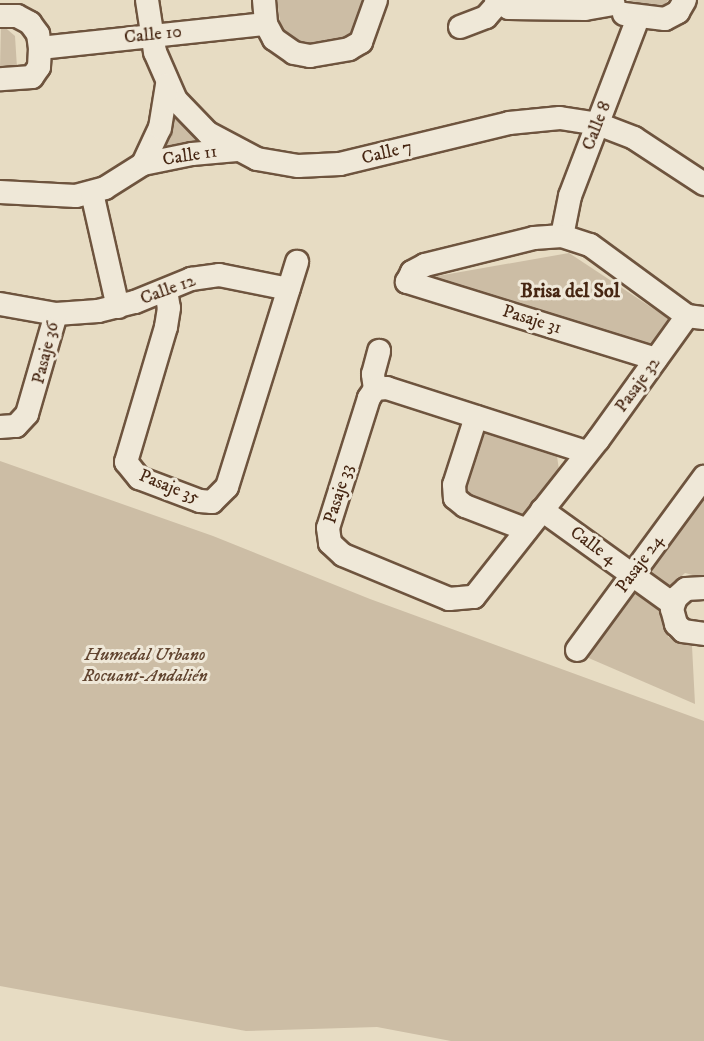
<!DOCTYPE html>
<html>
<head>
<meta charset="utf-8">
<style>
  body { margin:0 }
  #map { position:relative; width:704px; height:1041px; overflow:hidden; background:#e7dcc3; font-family:"IM FELL DW Pica",serif }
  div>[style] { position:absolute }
  .green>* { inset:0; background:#ccbda5 }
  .roads { filter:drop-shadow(2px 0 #6e543e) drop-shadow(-2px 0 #6e543e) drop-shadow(0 2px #6e543e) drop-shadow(0 -2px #6e543e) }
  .minor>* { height:22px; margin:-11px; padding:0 11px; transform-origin:11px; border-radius:11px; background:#efe8d8 }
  span { translate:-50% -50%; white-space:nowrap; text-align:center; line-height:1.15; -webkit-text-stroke:6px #efe8d8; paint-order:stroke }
  .street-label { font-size:18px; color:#462612 }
  .park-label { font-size:18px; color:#61442f; font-style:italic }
  .neighbourhood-label { font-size:20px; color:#462612; font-weight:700 }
</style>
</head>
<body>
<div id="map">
  <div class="green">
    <div style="clip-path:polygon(277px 0,369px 0,361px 34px,301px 46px,282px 36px)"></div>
    <div style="clip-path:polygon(628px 0,669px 0,660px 8px)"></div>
    <div style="clip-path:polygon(1px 24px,15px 36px,17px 68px,0 68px)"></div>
    <div style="clip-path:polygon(170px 107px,177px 117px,209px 145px,160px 151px)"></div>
    <div style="clip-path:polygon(569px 253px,669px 319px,648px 349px,432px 284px,432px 277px)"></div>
    <div style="clip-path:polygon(490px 432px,556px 449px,559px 470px,525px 513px,516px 516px,466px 494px,462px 489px,481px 434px)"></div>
    <div style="clip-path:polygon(0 461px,213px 536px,370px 599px,704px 721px,704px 1041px,451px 1041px,377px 1027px,246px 1031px,0 986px)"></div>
    <div style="clip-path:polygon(704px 493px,704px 578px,685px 573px,664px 593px,668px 637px,692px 646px,695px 704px,584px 656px)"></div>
  </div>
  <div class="roads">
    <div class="minor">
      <div style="left:147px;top:0;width:53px;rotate:81.3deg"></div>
      <div style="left:155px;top:52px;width:52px;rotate:66.4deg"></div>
      <div style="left:176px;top:100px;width:46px;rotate:45.9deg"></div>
      <div style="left:208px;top:133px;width:55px;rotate:28deg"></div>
      <div style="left:257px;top:159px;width:42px;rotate:9.7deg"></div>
      <div style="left:298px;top:166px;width:42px;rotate:-2.7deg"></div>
      <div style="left:340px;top:164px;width:174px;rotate:-13.6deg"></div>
      <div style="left:509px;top:123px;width:51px;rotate:-5.6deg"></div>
      <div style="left:560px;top:118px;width:38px;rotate:9deg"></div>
      <div style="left:598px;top:124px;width:39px;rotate:21deg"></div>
      <div style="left:634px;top:138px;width:84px;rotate:33.3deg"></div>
      <div style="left:264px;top:0;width:24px;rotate:85deg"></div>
      <div style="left:266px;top:24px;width:17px;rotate:62deg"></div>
      <div style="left:274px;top:39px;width:24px;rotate:35deg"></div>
      <div style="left:294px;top:53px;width:16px;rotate:11deg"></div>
      <div style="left:310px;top:56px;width:40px;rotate:-10deg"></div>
      <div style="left:349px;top:49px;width:14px;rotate:-30deg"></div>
      <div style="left:361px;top:42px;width:45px;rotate:-70.3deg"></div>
      <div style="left:496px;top:0;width:15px;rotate:32deg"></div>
      <div style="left:509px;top:8px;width:76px;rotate:0.8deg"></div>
      <div style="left:585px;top:9px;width:29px;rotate:-10deg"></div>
      <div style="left:624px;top:14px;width:41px;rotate:7deg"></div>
      <div style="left:665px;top:19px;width:15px;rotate:-28deg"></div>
      <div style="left:678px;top:12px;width:14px;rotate:-60deg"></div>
      <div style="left:0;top:16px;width:17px"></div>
      <div style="left:17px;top:16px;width:15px;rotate:28deg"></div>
      <div style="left:30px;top:23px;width:14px;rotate:54deg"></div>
      <div style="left:38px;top:34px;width:14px;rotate:82deg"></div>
      <div style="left:40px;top:48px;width:19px;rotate:93deg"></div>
      <div style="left:39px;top:67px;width:12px;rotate:125deg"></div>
      <div style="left:32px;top:77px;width:32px;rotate:176deg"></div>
      <div style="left:460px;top:27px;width:28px;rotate:-21deg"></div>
      <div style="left:486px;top:17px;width:18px;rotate:-49deg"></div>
      <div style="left:40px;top:48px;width:227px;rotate:-6.1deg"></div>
      <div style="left:143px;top:164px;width:40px;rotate:-65deg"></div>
      <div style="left:160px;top:128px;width:44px;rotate:-80.8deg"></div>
      <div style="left:0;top:192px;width:76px;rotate:3deg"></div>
      <div style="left:76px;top:196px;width:30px;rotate:-15deg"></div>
      <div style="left:105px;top:188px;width:45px;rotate:-32.3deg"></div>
      <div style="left:143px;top:164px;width:50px;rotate:-11.5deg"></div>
      <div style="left:192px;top:154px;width:45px;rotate:-5.1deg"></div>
      <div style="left:92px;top:193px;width:117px;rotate:77.2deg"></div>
      <div style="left:562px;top:236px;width:41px;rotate:-78.7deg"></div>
      <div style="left:570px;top:196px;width:191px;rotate:-69.1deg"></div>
      <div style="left:166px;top:290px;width:18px;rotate:81deg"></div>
      <div style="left:169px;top:308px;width:19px;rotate:99deg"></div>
      <div style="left:166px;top:327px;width:141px;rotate:106.5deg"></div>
      <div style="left:126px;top:462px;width:21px;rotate:51deg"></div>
      <div style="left:139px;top:478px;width:65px;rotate:20.7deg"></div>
      <div style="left:200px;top:501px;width:12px;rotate:5deg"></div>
      <div style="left:212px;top:502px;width:21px;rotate:-45deg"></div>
      <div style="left:227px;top:487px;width:236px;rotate:-72.7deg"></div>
      <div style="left:0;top:304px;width:57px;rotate:10.1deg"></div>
      <div style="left:56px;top:314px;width:42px;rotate:-4.1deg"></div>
      <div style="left:98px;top:311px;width:38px;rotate:-14deg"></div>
      <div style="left:135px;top:302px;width:61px;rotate:-22.3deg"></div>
      <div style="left:191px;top:279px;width:28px;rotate:-8deg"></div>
      <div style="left:219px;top:275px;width:71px;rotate:11.3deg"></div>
      <div style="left:656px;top:359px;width:261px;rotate:-162.8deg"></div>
      <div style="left:407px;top:282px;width:11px;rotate:-63deg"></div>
      <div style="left:412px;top:272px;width:15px;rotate:-28deg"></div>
      <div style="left:425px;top:265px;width:112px;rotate:-13.9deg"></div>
      <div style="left:534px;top:238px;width:28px;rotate:-4deg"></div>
      <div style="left:562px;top:236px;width:29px;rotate:18deg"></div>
      <div style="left:590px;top:245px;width:120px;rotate:36.2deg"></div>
      <div style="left:687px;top:316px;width:17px;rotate:7deg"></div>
      <div style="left:375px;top:389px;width:15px;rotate:-98deg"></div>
      <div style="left:373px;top:374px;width:24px;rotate:-75deg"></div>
      <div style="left:476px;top:417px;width:71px;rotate:107.9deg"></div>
      <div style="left:454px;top:485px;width:13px;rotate:86deg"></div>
      <div style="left:455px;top:498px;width:13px;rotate:39deg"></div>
      <div style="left:465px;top:506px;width:66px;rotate:21.2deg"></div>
      <div style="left:0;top:427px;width:16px;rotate:-4deg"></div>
      <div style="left:16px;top:426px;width:16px;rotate:-47deg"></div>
      <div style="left:27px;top:414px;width:104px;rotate:-73.8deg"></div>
      <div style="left:586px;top:452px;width:209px;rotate:-162.2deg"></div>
      <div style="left:387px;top:388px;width:12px;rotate:175deg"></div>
      <div style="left:375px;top:389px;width:11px;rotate:124deg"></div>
      <div style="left:369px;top:398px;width:136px;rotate:107.5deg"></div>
      <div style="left:328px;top:528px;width:15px;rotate:82deg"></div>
      <div style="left:330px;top:543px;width:18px;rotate:43deg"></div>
      <div style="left:343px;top:555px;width:115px;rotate:22.5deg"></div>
      <div style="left:449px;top:599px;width:25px;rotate:-5deg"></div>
      <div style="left:474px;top:597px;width:200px;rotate:-51.7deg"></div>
      <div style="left:598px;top:440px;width:153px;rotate:-54.3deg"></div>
      <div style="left:542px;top:510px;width:161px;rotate:35.7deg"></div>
      <div style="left:704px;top:588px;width:18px;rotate:177deg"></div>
      <div style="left:686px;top:589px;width:13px;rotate:138deg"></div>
      <div style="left:676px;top:598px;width:12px;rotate:110deg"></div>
      <div style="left:672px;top:609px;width:16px;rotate:75deg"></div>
      <div style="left:676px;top:624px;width:10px;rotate:45deg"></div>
      <div style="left:683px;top:631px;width:21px;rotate:8deg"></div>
      <div style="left:577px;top:650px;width:215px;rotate:-53.7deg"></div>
    </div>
  </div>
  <div class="street-label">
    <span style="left:153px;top:35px;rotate:-6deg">Calle 10</span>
    <span style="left:597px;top:126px;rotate:-69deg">Calle 8</span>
    <span style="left:387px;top:153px;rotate:-14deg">Calle 7</span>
    <span style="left:190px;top:156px;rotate:-9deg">Calle 11</span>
    <span style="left:168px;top:290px;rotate:-20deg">Calle 12</span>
    <span style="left:532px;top:320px;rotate:17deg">Pasaje 31</span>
    <span style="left:46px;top:353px;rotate:-76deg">Pasaje 36</span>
    <span style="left:638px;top:385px;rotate:-54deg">Pasaje 32</span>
    <span style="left:169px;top:487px;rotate:22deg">Pasaje 35</span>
    <span style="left:339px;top:494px;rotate:-73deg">Pasaje 33</span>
    <span style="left:593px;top:546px;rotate:36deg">Calle 4</span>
    <span style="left:640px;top:564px;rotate:-54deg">Pasaje 24</span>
  </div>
  <div class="park-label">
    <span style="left:145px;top:666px">Humedal Urbano<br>Rocuant-Andalién</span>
  </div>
  <div class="neighbourhood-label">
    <span style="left:570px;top:291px">Brisa del Sol</span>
  </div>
</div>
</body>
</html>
